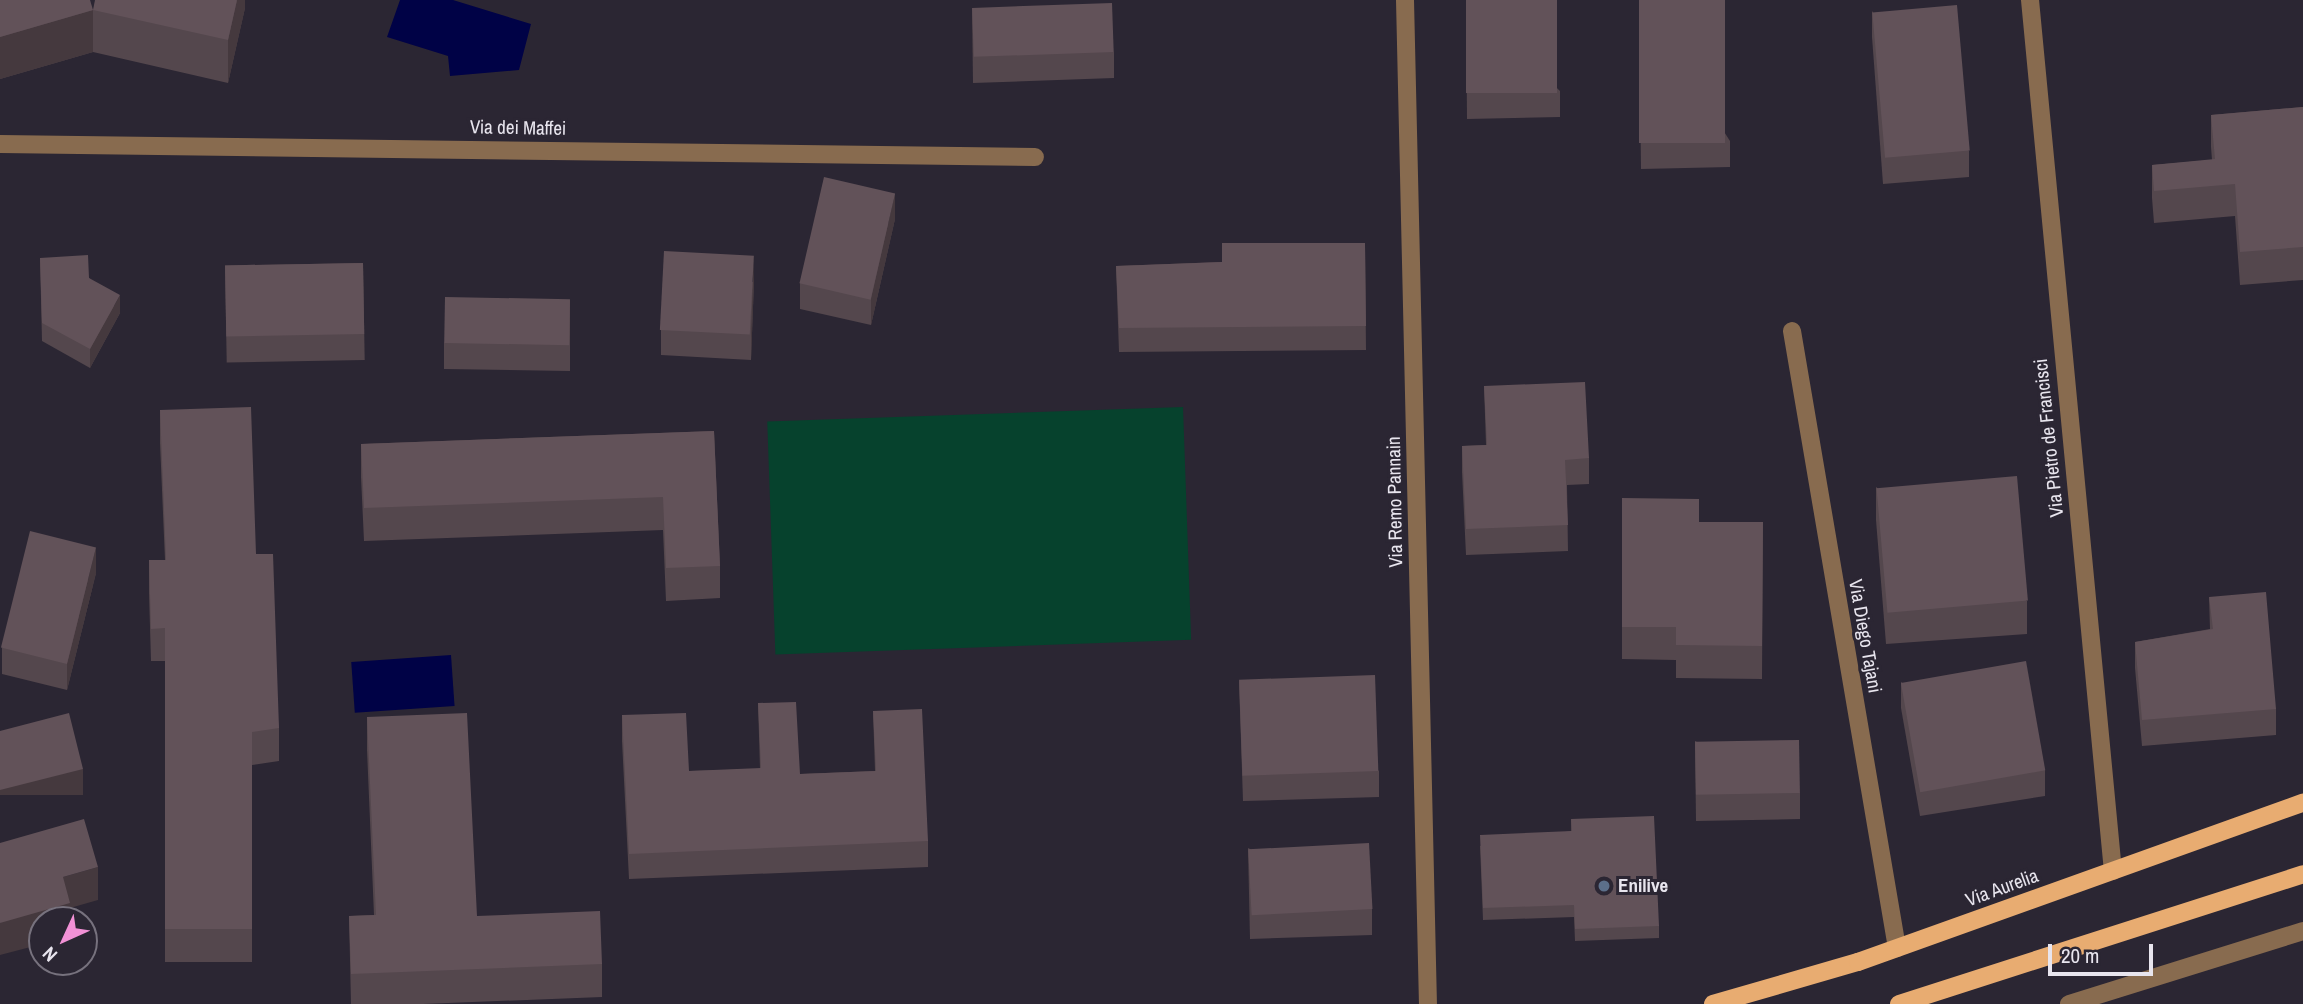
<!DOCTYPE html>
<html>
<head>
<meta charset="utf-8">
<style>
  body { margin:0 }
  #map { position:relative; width:2303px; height:1004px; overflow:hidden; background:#2b2633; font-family:"Archivo Narrow",sans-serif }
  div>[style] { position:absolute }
  .green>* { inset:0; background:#06422d; transform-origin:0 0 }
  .water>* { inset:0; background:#000246; transform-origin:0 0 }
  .minor>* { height:18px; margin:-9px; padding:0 9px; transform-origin:9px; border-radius:9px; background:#886b4f }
  .major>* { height:18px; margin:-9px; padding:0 9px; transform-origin:9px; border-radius:9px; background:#e8ac71 }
  .wall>* { inset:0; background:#54474d; transform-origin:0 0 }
  .shaded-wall>* { inset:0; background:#45393e; transform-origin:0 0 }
  .building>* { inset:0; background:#625259; transform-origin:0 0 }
  .dots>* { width:19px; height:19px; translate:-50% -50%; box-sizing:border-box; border:4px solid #2b2633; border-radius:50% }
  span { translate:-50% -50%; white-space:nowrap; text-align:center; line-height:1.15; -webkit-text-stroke:6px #2b2633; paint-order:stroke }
  .street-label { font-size:19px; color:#e8e5ee }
  .poi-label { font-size:19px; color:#e8e5ee; font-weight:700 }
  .left { translate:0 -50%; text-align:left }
  .north { position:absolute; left:28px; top:906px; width:70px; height:70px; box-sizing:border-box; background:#2b2633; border:2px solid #77727e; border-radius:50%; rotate:225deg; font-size:19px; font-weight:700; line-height:28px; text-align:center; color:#e8e5ee }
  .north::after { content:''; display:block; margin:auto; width:24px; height:32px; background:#f291d6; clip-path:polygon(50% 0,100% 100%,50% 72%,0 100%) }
  .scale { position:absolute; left:2048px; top:944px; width:105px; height:32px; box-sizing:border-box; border:4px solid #e8e5ee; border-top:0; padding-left:9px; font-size:21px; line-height:24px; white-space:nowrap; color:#e8e5ee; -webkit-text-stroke:5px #2b2633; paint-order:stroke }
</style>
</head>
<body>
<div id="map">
  <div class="green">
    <i style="left:1183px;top:407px;width:233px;height:416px;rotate:88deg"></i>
  </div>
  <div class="water">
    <i style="clip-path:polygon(400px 0,453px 0,531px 24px,519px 70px,450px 76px,448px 56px,387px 37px)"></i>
    <i style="left:451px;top:655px;width:51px;height:100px;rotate:86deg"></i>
  </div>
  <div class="minor">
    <i style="left:1405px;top:0;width:1004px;rotate:88.69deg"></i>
    <i style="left:2030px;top:0;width:875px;rotate:84.56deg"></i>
    <i style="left:0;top:144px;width:1035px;rotate:0.72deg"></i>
    <i style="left:1792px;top:331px;width:626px;rotate:80.34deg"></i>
    <i style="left:2069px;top:1004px;width:245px;rotate:-17.3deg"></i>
  </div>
  <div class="major">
    <i style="left:1713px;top:1004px;width:151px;rotate:-16.2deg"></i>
    <i style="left:1858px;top:962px;width:473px;rotate:-19.7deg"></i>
    <i style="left:1899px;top:1004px;width:424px;rotate:-17.8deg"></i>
  </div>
  <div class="wall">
    <i style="clip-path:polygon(0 0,93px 10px,245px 0,245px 8px,228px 83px,93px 52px,0 79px)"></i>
    <i style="clip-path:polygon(1466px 0,1560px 91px,1560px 117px,1467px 119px)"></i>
    <i style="clip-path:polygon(1639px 0,1730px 141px,1730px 167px,1641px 169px)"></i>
    <i style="clip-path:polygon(972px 8px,1114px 52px,1114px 78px,973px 83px)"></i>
    <i style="clip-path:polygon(1872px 11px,1969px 151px,1969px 177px,1883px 184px,1872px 37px)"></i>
    <i style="clip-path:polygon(2303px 107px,2303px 280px,2240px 285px,2235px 216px,2154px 223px,2152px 198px,2152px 165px,2212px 160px,2211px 147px,2211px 115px)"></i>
    <i style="clip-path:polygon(895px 219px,871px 325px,800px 309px,800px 283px)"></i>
    <i style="clip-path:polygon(1365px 243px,1366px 350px,1119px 352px,1116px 266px,1222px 262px)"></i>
    <i style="clip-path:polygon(40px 258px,89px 278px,120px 313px,90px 368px,42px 341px)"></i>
    <i style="left:363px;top:263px;width:97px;height:138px;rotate:89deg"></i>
    <i style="clip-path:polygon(754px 281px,751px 360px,661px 355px,661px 330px)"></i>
    <i style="clip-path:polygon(570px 300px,570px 371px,444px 369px,444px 343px)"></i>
    <i style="clip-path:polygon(1484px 386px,1589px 458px,1589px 484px,1567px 485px,1568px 551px,1466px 555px,1462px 472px,1462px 446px,1486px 445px)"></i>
    <i style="clip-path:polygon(160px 410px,256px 554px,279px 728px,279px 761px,252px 765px,252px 962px,165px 962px,165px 661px,151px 661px,149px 593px,149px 560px,165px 560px,160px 443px)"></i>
    <i style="clip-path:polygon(714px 431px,720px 566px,720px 598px,666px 601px,663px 530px,364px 541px,361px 477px,361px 444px)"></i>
    <i style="clip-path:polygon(1876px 487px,2027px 601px,2027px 634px,1886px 644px,1876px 520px)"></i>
    <i style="clip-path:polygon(1622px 498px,1699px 522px,1763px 522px,1762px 679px,1676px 678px,1676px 660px,1622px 659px)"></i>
    <i style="clip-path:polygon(96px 573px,67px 690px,2px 674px,2px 648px)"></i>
    <i style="clip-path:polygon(2209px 597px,2276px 709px,2276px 735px,2142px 746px,2135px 668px,2135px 642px,2210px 629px)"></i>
    <i style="clip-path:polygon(1239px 681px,1379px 771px,1379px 797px,1243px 801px)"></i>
    <i style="clip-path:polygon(1901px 682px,2045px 770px,2045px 796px,1920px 816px,1901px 708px)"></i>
    <i style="clip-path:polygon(758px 703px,800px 774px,875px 771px,873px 711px,928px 841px,928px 867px,629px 879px,622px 741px,622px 715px,689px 771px,760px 769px)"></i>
    <i style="clip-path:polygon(367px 717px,477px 916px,602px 964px,602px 997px,423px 1004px,351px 1004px,349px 916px,374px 915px,367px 750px)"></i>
    <i style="clip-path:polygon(1695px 741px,1800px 793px,1800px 819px,1696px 821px)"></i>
    <i style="clip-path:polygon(1571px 819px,1659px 926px,1659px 938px,1575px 941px,1574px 917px,1483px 920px,1480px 846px,1571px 831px)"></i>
    <i style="clip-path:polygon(1248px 848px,1372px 909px,1372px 935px,1250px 939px)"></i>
  </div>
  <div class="shaded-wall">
    <i style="clip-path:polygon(237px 0,245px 0,245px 8px,228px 83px,228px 40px)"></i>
    <i style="clip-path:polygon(93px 10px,93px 52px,0 79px,0 37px)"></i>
    <i style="clip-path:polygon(895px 193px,895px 219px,871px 325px,871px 299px)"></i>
    <i style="clip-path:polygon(754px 255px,754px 281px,751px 360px,751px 334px)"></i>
    <i style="clip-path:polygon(120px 295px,120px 313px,90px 368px,90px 349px)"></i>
    <i style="clip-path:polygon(96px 547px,96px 573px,67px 690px,67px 664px)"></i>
    <i style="left:83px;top:769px;width:26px;height:86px;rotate:90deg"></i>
    <i style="clip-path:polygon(98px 867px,98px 900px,70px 908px,70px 920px,42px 920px,42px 944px,0 955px,0 923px,63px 877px)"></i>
  </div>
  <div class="building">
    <i style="clip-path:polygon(0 0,90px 0,93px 10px,0 37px)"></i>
    <i style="clip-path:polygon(95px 0,237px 0,228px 40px,93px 10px)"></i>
    <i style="left:1466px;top:0;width:91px;height:93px"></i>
    <i style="left:1639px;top:0;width:86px;height:143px"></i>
    <i style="left:1112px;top:3px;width:49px;height:140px;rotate:88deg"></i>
    <i style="left:1957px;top:5px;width:146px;height:85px;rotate:85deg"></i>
    <i style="clip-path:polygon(2303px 107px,2303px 247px,2240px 252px,2235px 184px,2154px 191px,2152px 165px,2215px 159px,2211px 115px)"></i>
    <i style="left:824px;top:177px;width:73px;height:109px;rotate:13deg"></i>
    <i style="clip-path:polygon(1222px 243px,1365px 243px,1366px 326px,1119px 328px,1116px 266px,1222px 262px)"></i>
    <i style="left:664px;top:251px;width:90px;height:79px;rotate:3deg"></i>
    <i style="clip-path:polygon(88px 255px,89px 278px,120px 295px,90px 349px,42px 323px,40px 258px)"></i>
    <i style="left:363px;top:263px;width:71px;height:138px;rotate:89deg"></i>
    <i style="left:445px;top:297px;width:125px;height:46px;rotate:1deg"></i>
    <i style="clip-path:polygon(1585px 382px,1589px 458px,1565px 460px,1568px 525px,1466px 529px,1462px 446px,1487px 445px,1484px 386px)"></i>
    <i style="clip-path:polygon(251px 407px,256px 554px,273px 554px,279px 728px,252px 732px,252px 929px,165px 929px,165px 628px,151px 629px,149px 560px,166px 560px,160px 410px)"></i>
    <i style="clip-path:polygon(714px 431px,720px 566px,666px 568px,663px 497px,364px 508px,361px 444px)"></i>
    <i style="left:2017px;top:476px;width:125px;height:141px;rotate:85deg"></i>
    <i style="clip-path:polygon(1622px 498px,1699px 499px,1699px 522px,1763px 522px,1762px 646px,1676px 645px,1676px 627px,1622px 627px)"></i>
    <i style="left:30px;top:531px;width:68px;height:120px;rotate:14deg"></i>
    <i style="clip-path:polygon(2266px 592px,2276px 709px,2142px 720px,2135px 642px,2213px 629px,2209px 597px)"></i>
    <i style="left:2026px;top:661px;width:111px;height:127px;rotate:80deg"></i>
    <i style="left:1375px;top:675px;width:96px;height:136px;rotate:88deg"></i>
    <i style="clip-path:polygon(796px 702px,800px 774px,876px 771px,873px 711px,922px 709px,928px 841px,629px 854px,622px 715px,686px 713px,689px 771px,761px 768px,758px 703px)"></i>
    <i style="clip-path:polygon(69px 713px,83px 769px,0 790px,0 731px)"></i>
    <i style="clip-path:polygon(467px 713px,477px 916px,600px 911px,602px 964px,351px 974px,349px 916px,376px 915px,367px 717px)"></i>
    <i style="left:1799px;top:740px;width:53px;height:104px;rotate:89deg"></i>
    <i style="clip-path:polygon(1654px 816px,1659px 926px,1575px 929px,1574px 905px,1483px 908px,1480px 835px,1572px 831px,1571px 819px)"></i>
    <i style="clip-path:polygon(84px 819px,98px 867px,63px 877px,70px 903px,0 923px,0 843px)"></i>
    <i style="left:1369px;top:843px;width:66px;height:121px;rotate:87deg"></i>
  </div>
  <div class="dots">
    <i style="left:1604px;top:886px;background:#5c6f8a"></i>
  </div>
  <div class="street-label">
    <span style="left:518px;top:128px;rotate:1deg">Via dei Maffei</span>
    <span style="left:2049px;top:438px;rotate:-96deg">Via Pietro de Francisci</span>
    <span style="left:1395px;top:502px;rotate:-91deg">Via Remo Pannain</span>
    <span style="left:1865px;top:636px;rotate:80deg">Via Diego Tajani</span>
    <span style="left:2002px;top:888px;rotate:-20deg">Via Aurelia</span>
  </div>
  <div class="poi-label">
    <span class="left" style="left:1618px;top:886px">Enilive</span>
  </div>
  <div class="north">N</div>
  <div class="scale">20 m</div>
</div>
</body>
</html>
